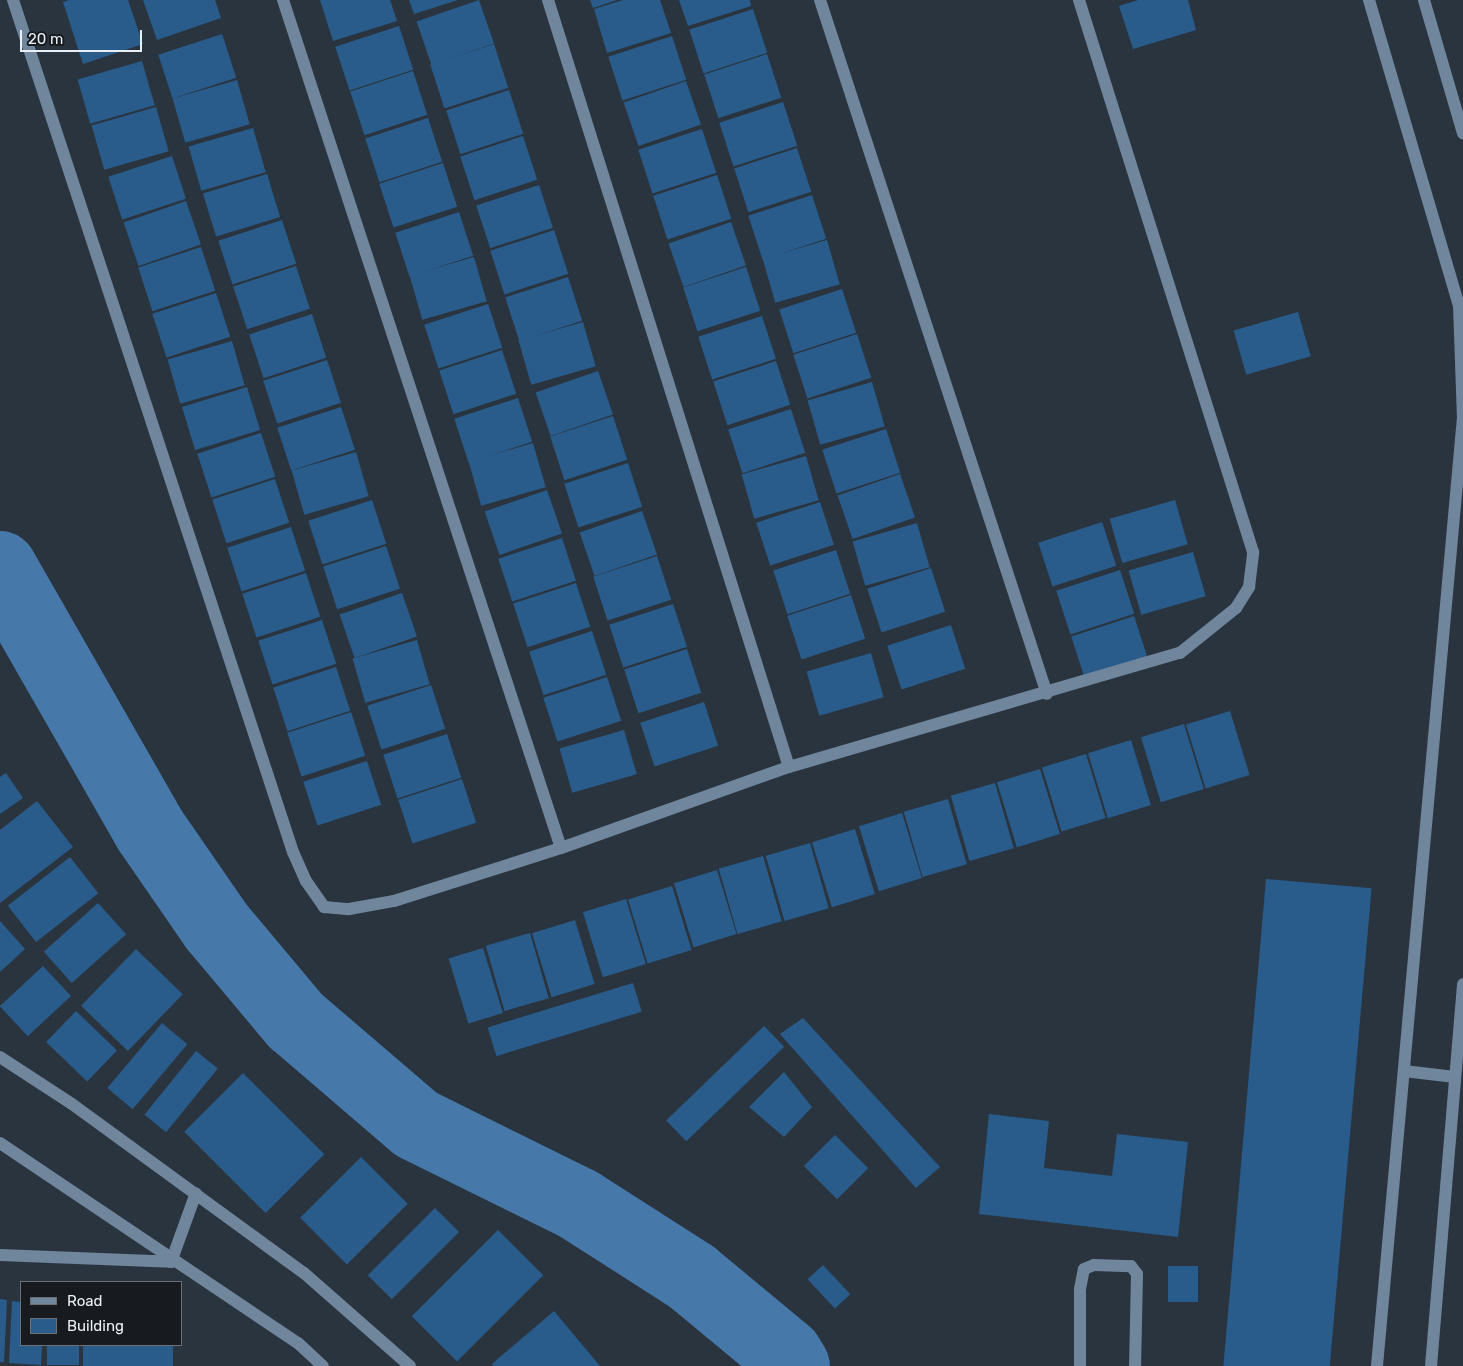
<!DOCTYPE html>
<html>
<head>
<meta charset="utf-8">
<style>
  body { margin:0 }
  #map { position:relative; width:1463px; height:1366px; overflow:hidden; background:#2a343f; font-family:Rubik,sans-serif }
  div>[style] { position:absolute }
  .river>* { height:74px; margin:-37px; padding:0 37px; transform-origin:37px; border-radius:37px; background:#4679aa }
  .building>* { inset:0; background:#295c8b; transform-origin:0 0 }
  .minor>* { height:12px; margin:-6px; padding:0 6px; transform-origin:6px; border-radius:6px; background:#70869d }
  span { translate:-50% -50%; white-space:nowrap; text-align:center; line-height:1.15; -webkit-text-stroke:4.5px #171b20; paint-order:stroke }
  .legend { position:absolute; left:20px; top:1281px; width:162px; height:65px; box-sizing:border-box; background:#171b20; border:1px solid #6b7076; margin:0; padding:6px 9px; list-style:none; font-size:15px; color:#e8eff6 }
  .legend li { display:flex; align-items:center; gap:10px; height:25px }
  .legend b { width:25px; border:1px solid #6b7076 }
  .scale { position:absolute; left:20px; top:30px; width:122px; height:22px; box-sizing:border-box; border:2px solid #e8eff6; border-top:0; padding-left:6px; font-size:15px; line-height:18px; white-space:nowrap; color:#e8eff6; -webkit-text-stroke:4px #171b20; paint-order:stroke }
</style>
</head>
<body>
<div id="map">
  <div class="river">
    <i style="left:0;top:568px;width:302px;rotate:60.2deg"></i>
    <i style="left:150px;top:830px;width:118px;rotate:55.4deg"></i>
    <i style="left:217px;top:927px;width:123px;rotate:50deg"></i>
    <i style="left:296px;top:1021px;width:158px;rotate:40.6deg"></i>
    <i style="left:416px;top:1124px;width:181px;rotate:26.3deg"></i>
    <i style="left:578px;top:1204px;width:135px;rotate:32.6deg"></i>
    <i style="left:692px;top:1277px;width:122px;rotate:39.7deg"></i>
    <i style="left:786px;top:1355px;width:13px;rotate:58deg"></i>
  </div>
  <div class="building">
    <i style="clip-path:polygon(69px 0,128px 0,143px 44px,83px 64px,63px 2px)"></i>
    <i style="clip-path:polygon(143px 0,215px 0,221px 18px,157px 40px)"></i>
    <i style="clip-path:polygon(320px 0,390px 0,397px 21px,333px 41px)"></i>
    <i style="clip-path:polygon(409px 0,458px 0,414px 14px)"></i>
    <i style="left:479px;top:0;width:46px;height:66px;rotate:71deg"></i>
    <i style="clip-path:polygon(590px 0,617px 0,593px 8px)"></i>
    <i style="clip-path:polygon(623px 0,660px 0,671px 33px,607px 53px,594px 9px)"></i>
    <i style="clip-path:polygon(679px 0,750px 0,751px 6px,688px 26px)"></i>
    <i style="clip-path:polygon(1138px 0,1188px 0,1196px 30px,1133px 49px,1119px 6px)"></i>
    <i style="left:753px;top:9px;width:46px;height:67px;rotate:72deg"></i>
    <i style="left:399px;top:26px;width:46px;height:67px;rotate:72deg"></i>
    <i style="left:222px;top:34px;width:46px;height:67px;rotate:72deg"></i>
    <i style="left:672px;top:36px;width:46px;height:67px;rotate:72deg"></i>
    <i style="left:494px;top:44px;width:46px;height:67px;rotate:72deg"></i>
    <i style="left:767px;top:54px;width:46px;height:66px;rotate:72deg"></i>
    <i style="left:142px;top:61px;width:46px;height:67px;rotate:74deg"></i>
    <i style="left:413px;top:71px;width:46px;height:66px;rotate:72deg"></i>
    <i style="left:237px;top:80px;width:46px;height:67px;rotate:74deg"></i>
    <i style="left:686px;top:81px;width:46px;height:66px;rotate:71deg"></i>
    <i style="left:509px;top:90px;width:46px;height:66px;rotate:72deg"></i>
    <i style="left:783px;top:102px;width:46px;height:67px;rotate:72deg"></i>
    <i style="left:156px;top:107px;width:46px;height:67px;rotate:74deg"></i>
    <i style="left:428px;top:118px;width:46px;height:66px;rotate:72deg"></i>
    <i style="left:253px;top:128px;width:46px;height:67px;rotate:74deg"></i>
    <i style="left:702px;top:129px;width:46px;height:67px;rotate:72deg"></i>
    <i style="left:523px;top:136px;width:46px;height:66px;rotate:72deg"></i>
    <i style="left:797px;top:148px;width:46px;height:66px;rotate:72deg"></i>
    <i style="left:172px;top:156px;width:45px;height:67px;rotate:72deg"></i>
    <i style="left:443px;top:163px;width:46px;height:67px;rotate:72deg"></i>
    <i style="left:267px;top:174px;width:45px;height:67px;rotate:73deg"></i>
    <i style="left:717px;top:175px;width:46px;height:67px;rotate:72deg"></i>
    <i style="left:539px;top:185px;width:45px;height:66px;rotate:72deg"></i>
    <i style="left:812px;top:195px;width:46px;height:67px;rotate:72deg"></i>
    <i style="left:186px;top:201px;width:46px;height:66px;rotate:71deg"></i>
    <i style="left:459px;top:212px;width:46px;height:67px;rotate:72deg"></i>
    <i style="left:282px;top:220px;width:46px;height:67px;rotate:72deg"></i>
    <i style="left:731px;top:222px;width:46px;height:66px;rotate:71deg"></i>
    <i style="left:554px;top:230px;width:46px;height:67px;rotate:72deg"></i>
    <i style="left:827px;top:240px;width:46px;height:67px;rotate:74deg"></i>
    <i style="left:201px;top:247px;width:46px;height:66px;rotate:72deg"></i>
    <i style="left:474px;top:257px;width:46px;height:67px;rotate:74deg"></i>
    <i style="left:296px;top:266px;width:45px;height:66px;rotate:72deg"></i>
    <i style="left:746px;top:267px;width:46px;height:66px;rotate:72deg"></i>
    <i style="left:568px;top:277px;width:46px;height:66px;rotate:72deg"></i>
    <i style="left:842px;top:289px;width:46px;height:66px;rotate:72deg"></i>
    <i style="left:216px;top:293px;width:46px;height:67px;rotate:72deg"></i>
    <i style="left:488px;top:304px;width:46px;height:67px;rotate:72deg"></i>
    <i style="left:1298px;top:312px;width:46px;height:67px;rotate:74deg"></i>
    <i style="left:312px;top:314px;width:46px;height:66px;rotate:72deg"></i>
    <i style="left:762px;top:316px;width:45px;height:67px;rotate:72deg"></i>
    <i style="left:583px;top:322px;width:46px;height:67px;rotate:74deg"></i>
    <i style="left:857px;top:334px;width:46px;height:67px;rotate:72deg"></i>
    <i style="left:232px;top:341px;width:46px;height:67px;rotate:74deg"></i>
    <i style="left:502px;top:350px;width:46px;height:66px;rotate:72deg"></i>
    <i style="left:327px;top:360px;width:45px;height:67px;rotate:72deg"></i>
    <i style="left:776px;top:361px;width:46px;height:66px;rotate:72deg"></i>
    <i style="left:598px;top:371px;width:46px;height:66px;rotate:71deg"></i>
    <i style="left:872px;top:382px;width:46px;height:67px;rotate:74deg"></i>
    <i style="left:247px;top:387px;width:45px;height:68px;rotate:73deg"></i>
    <i style="left:518px;top:398px;width:46px;height:67px;rotate:72deg"></i>
    <i style="left:341px;top:407px;width:45px;height:67px;rotate:72deg"></i>
    <i style="left:791px;top:409px;width:46px;height:66px;rotate:72deg"></i>
    <i style="left:613px;top:416px;width:46px;height:66px;rotate:72deg"></i>
    <i style="left:886px;top:429px;width:46px;height:67px;rotate:72deg"></i>
    <i style="left:261px;top:433px;width:46px;height:67px;rotate:72deg"></i>
    <i style="left:533px;top:443px;width:46px;height:67px;rotate:74deg"></i>
    <i style="left:356px;top:452px;width:46px;height:67px;rotate:74deg"></i>
    <i style="left:806px;top:456px;width:46px;height:67px;rotate:74deg"></i>
    <i style="left:628px;top:463px;width:46px;height:67px;rotate:72deg"></i>
    <i style="left:900px;top:474px;width:46px;height:66px;rotate:71deg"></i>
    <i style="left:275px;top:479px;width:46px;height:66px;rotate:72deg"></i>
    <i style="left:547px;top:490px;width:46px;height:66px;rotate:71deg"></i>
    <i style="left:372px;top:500px;width:46px;height:67px;rotate:72deg"></i>
    <i style="left:1175px;top:500px;width:46px;height:68px;rotate:74deg"></i>
    <i style="left:820px;top:502px;width:45px;height:67px;rotate:72deg"></i>
    <i style="left:642px;top:511px;width:46px;height:66px;rotate:71deg"></i>
    <i style="left:1102px;top:522px;width:46px;height:67px;rotate:72deg"></i>
    <i style="left:917px;top:523px;width:46px;height:67px;rotate:74deg"></i>
    <i style="left:291px;top:527px;width:46px;height:67px;rotate:72deg"></i>
    <i style="left:562px;top:538px;width:45px;height:67px;rotate:72deg"></i>
    <i style="left:386px;top:546px;width:45px;height:66px;rotate:72deg"></i>
    <i style="left:836px;top:550px;width:46px;height:66px;rotate:72deg"></i>
    <i style="left:1193px;top:552px;width:46px;height:67px;rotate:74deg"></i>
    <i style="left:657px;top:556px;width:46px;height:67px;rotate:72deg"></i>
    <i style="left:931px;top:568px;width:46px;height:67px;rotate:72deg"></i>
    <i style="left:1120px;top:570px;width:46px;height:67px;rotate:72deg"></i>
    <i style="left:306px;top:573px;width:46px;height:67px;rotate:72deg"></i>
    <i style="left:576px;top:583px;width:46px;height:66px;rotate:72deg"></i>
    <i style="left:402px;top:593px;width:46px;height:66px;rotate:71deg"></i>
    <i style="left:851px;top:595px;width:46px;height:67px;rotate:72deg"></i>
    <i style="left:673px;top:604px;width:45px;height:67px;rotate:72deg"></i>
    <i style="left:1134px;top:616px;width:46px;height:66px;rotate:72deg"></i>
    <i style="left:322px;top:620px;width:46px;height:67px;rotate:72deg"></i>
    <i style="left:951px;top:625px;width:46px;height:67px;rotate:72deg"></i>
    <i style="left:592px;top:631px;width:46px;height:66px;rotate:72deg"></i>
    <i style="left:417px;top:640px;width:46px;height:67px;rotate:74deg"></i>
    <i style="left:687px;top:649px;width:46px;height:66px;rotate:72deg"></i>
    <i style="left:871px;top:653px;width:46px;height:67px;rotate:74deg"></i>
    <i style="left:336px;top:667px;width:46px;height:66px;rotate:72deg"></i>
    <i style="left:607px;top:677px;width:46px;height:67px;rotate:72deg"></i>
    <i style="left:431px;top:685px;width:46px;height:67px;rotate:72deg"></i>
    <i style="left:704px;top:702px;width:46px;height:67px;rotate:72deg"></i>
    <i style="left:1230px;top:711px;width:67px;height:46px;rotate:73deg"></i>
    <i style="left:351px;top:712px;width:46px;height:67px;rotate:72deg"></i>
    <i style="left:1184px;top:724px;width:68px;height:45px;rotate:73deg"></i>
    <i style="left:624px;top:730px;width:46px;height:67px;rotate:74deg"></i>
    <i style="left:447px;top:734px;width:46px;height:67px;rotate:72deg"></i>
    <i style="left:1131px;top:740px;width:68px;height:45px;rotate:73deg"></i>
    <i style="left:1086px;top:754px;width:67px;height:46px;rotate:73deg"></i>
    <i style="left:367px;top:761px;width:46px;height:67px;rotate:72deg"></i>
    <i style="left:1040px;top:769px;width:68px;height:45px;rotate:73deg"></i>
    <i style="clip-path:polygon(6px 773px,23px 798px,0 814px,0 777px)"></i>
    <i style="left:462px;top:779px;width:46px;height:67px;rotate:72deg"></i>
    <i style="left:995px;top:783px;width:68px;height:46px;rotate:74deg"></i>
    <i style="left:948px;top:799px;width:68px;height:46px;rotate:74deg"></i>
    <i style="clip-path:polygon(37px 801px,73px 847px,0 903px,0 830px)"></i>
    <i style="left:902px;top:813px;width:68px;height:45px;rotate:73deg"></i>
    <i style="left:855px;top:829px;width:68px;height:45px;rotate:73deg"></i>
    <i style="left:810px;top:843px;width:68px;height:46px;rotate:74deg"></i>
    <i style="left:763px;top:856px;width:68px;height:46px;rotate:74deg"></i>
    <i style="left:70px;top:857px;width:46px;height:79px;rotate:52deg"></i>
    <i style="left:717px;top:870px;width:67px;height:45px;rotate:73deg"></i>
    <i style="left:1266px;top:879px;width:106px;height:489px;rotate:5deg"></i>
    <i style="left:672px;top:886px;width:67px;height:46px;rotate:73deg"></i>
    <i style="left:626px;top:899px;width:68px;height:45px;rotate:73deg"></i>
    <i style="left:98px;top:903px;width:42px;height:73px;rotate:48deg"></i>
    <i style="left:575px;top:920px;width:67px;height:45px;rotate:73deg"></i>
    <i style="clip-path:polygon(0 921px,25px 949px,0 972px)"></i>
    <i style="left:530px;top:933px;width:68px;height:46px;rotate:74deg"></i>
    <i style="left:483px;top:948px;width:68px;height:36px;rotate:73deg"></i>
    <i style="left:136px;top:949px;width:65px;height:79px;rotate:44deg"></i>
    <i style="left:43px;top:966px;width:41px;height:59px;rotate:47deg"></i>
    <i style="left:633px;top:983px;width:30px;height:152px;rotate:73deg"></i>
    <i style="left:76px;top:1011px;width:57px;height:43px;rotate:44deg"></i>
    <i style="clip-path:polygon(803px 1018px,940px 1167px,916px 1188px,780px 1034px)"></i>
    <i style="left:162px;top:1023px;width:33px;height:85px;rotate:40deg"></i>
    <i style="left:764px;top:1026px;width:29px;height:136px;rotate:46deg"></i>
    <i style="left:196px;top:1051px;width:28px;height:82px;rotate:39deg"></i>
    <i style="clip-path:polygon(784px 1072px,812px 1107px,784px 1137px,749px 1107px)"></i>
    <i style="left:243px;top:1073px;width:115px;height:83px;rotate:45deg"></i>
    <i style="clip-path:polygon(989px 1114px,1049px 1121px,1044px 1168px,1112px 1176px,1117px 1134px,1188px 1142px,1178px 1237px,979px 1214px)"></i>
    <i style="left:835px;top:1135px;width:47px;height:44px;rotate:45deg"></i>
    <i style="left:361px;top:1157px;width:66px;height:86px;rotate:45deg"></i>
    <i style="left:435px;top:1208px;width:34px;height:95px;rotate:45deg"></i>
    <i style="left:498px;top:1230px;width:64px;height:122px;rotate:45deg"></i>
    <i style="left:823px;top:1265px;width:40px;height:21px;rotate:47deg"></i>
    <i style="left:1168px;top:1266px;width:30px;height:36px"></i>
    <i style="clip-path:polygon(0 1299px,7px 1300px,4px 1362px,0 1362px)"></i>
    <i style="clip-path:polygon(12px 1301px,21px 1302px,21px 1345px,42px 1345px,41px 1365px,9px 1363px)"></i>
    <i style="clip-path:polygon(554px 1311px,600px 1366px,494px 1366px,492px 1364px)"></i>
    <i style="left:47px;top:1345px;width:32px;height:20px"></i>
    <i style="left:83px;top:1345px;width:90px;height:21px"></i>
  </div>
  <div class="minor">
    <i style="left:13px;top:0;width:897px;rotate:71.81deg"></i>
    <i style="left:293px;top:852px;width:32px;rotate:66deg"></i>
    <i style="left:306px;top:881px;width:32px;rotate:55deg"></i>
    <i style="left:324px;top:907px;width:25px;rotate:5deg"></i>
    <i style="left:349px;top:909px;width:46px;rotate:-10.1deg"></i>
    <i style="left:394px;top:901px;width:175px;rotate:-17.6deg"></i>
    <i style="left:561px;top:848px;width:242px;rotate:-19.6deg"></i>
    <i style="left:789px;top:767px;width:407px;rotate:-16.3deg"></i>
    <i style="left:1180px;top:653px;width:72px;rotate:-38.8deg"></i>
    <i style="left:1236px;top:608px;width:25px;rotate:-58deg"></i>
    <i style="left:1249px;top:587px;width:35px;rotate:-83deg"></i>
    <i style="left:1253px;top:552px;width:579px;rotate:-107.5deg"></i>
    <i style="left:283px;top:0;width:892px;rotate:71.85deg"></i>
    <i style="left:548px;top:0;width:804px;rotate:72.56deg"></i>
    <i style="left:820px;top:0;width:730px;rotate:71.89deg"></i>
    <i style="left:1369px;top:0;width:318px;rotate:73.6deg"></i>
    <i style="left:1459px;top:305px;width:112px;rotate:88deg"></i>
    <i style="left:1463px;top:417px;width:953px;rotate:95.18deg"></i>
    <i style="left:1424px;top:0;width:139px;rotate:73.7deg"></i>
    <i style="left:0;top:1057px;width:86px;rotate:33.1deg"></i>
    <i style="left:72px;top:1104px;width:287px;rotate:36.1deg"></i>
    <i style="left:304px;top:1273px;width:141px;rotate:41.3deg"></i>
    <i style="left:1404px;top:1071px;width:51px;rotate:6.7deg"></i>
    <i style="left:0;top:1143px;width:359px;rotate:33.9deg"></i>
    <i style="left:298px;top:1343px;width:34px;rotate:43deg"></i>
    <i style="left:0;top:1255px;width:171px;rotate:2.3deg"></i>
    <i style="left:171px;top:1262px;width:73px;rotate:-70.1deg"></i>
    <i style="left:1080px;top:1366px;width:77px;rotate:-90deg"></i>
    <i style="left:1080px;top:1289px;width:20px;rotate:-79deg"></i>
    <i style="left:1084px;top:1269px;width:11px;rotate:-22deg"></i>
    <i style="left:1094px;top:1265px;width:37px;rotate:2deg"></i>
    <i style="left:1131px;top:1266px;width:10px;rotate:53deg"></i>
    <i style="left:1137px;top:1274px;width:92px;rotate:91.2deg"></i>
    <i style="left:1431px;top:1366px;width:383px;rotate:-85.2deg"></i>
  </div>
  <ul class="legend">
  <li><b style="height:6px;background:#70869d"></b>Road</li>
  <li><b style="height:14px;background:#295c8b"></b>Building</li>
  </ul>
  <div class="scale">20 m</div>
</div>
</body>
</html>
